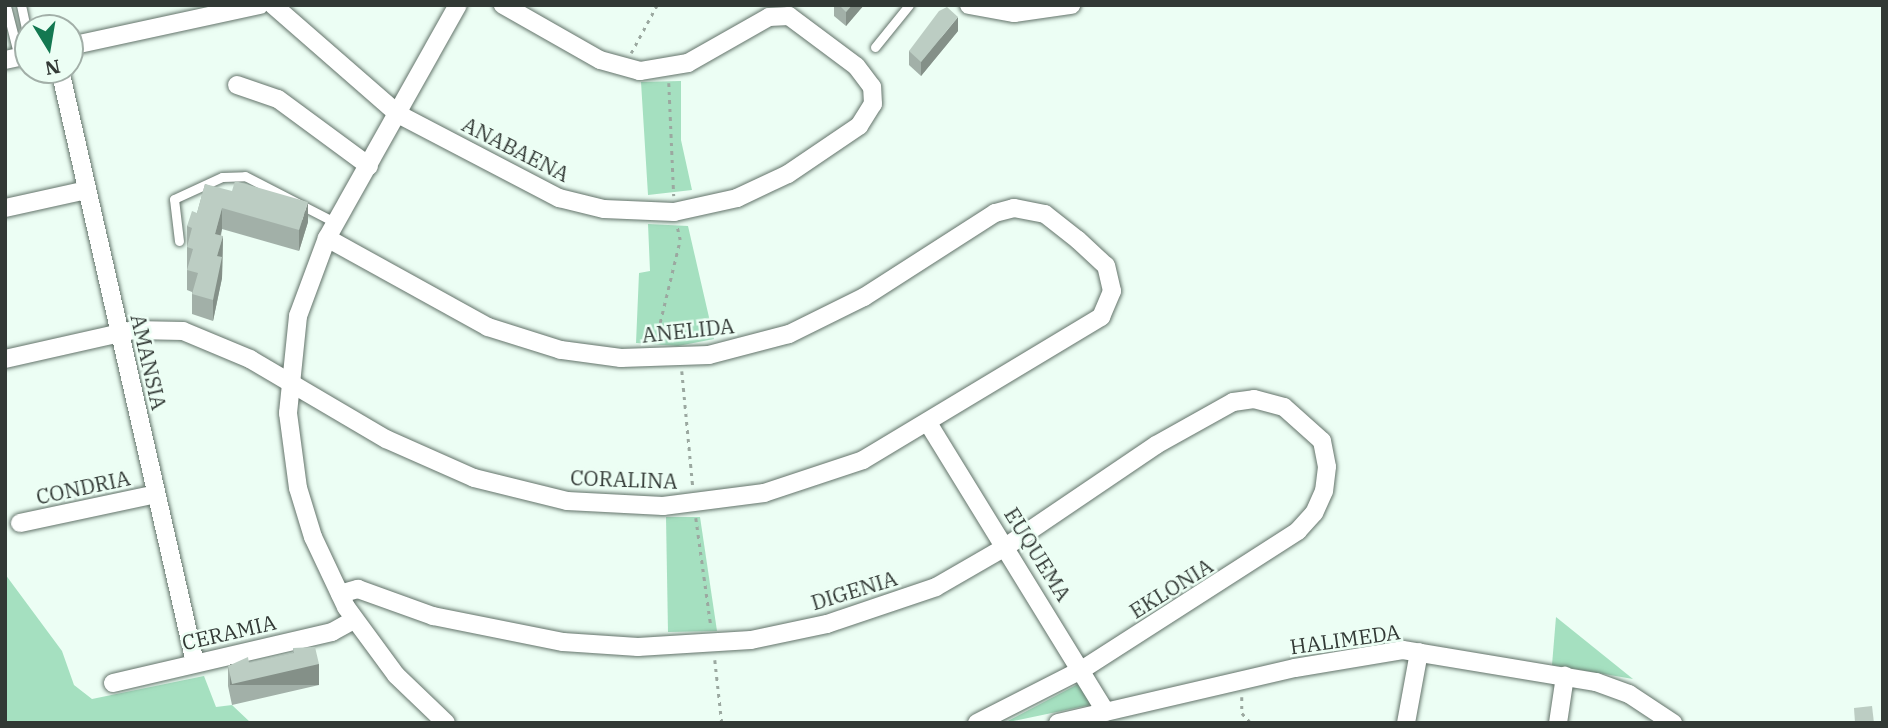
<!DOCTYPE html>
<html>
<head>
<meta charset="utf-8">
<style>
  body { margin:0 }
  #map { position:relative; width:1888px; height:728px; overflow:hidden; background:#ecfef4; font-family:"IBM Plex Serif",serif }
  div>[style] { position:absolute }
  .green>* { inset:0; background:#a5e0c0 }
  .path>* { height:2.5px; margin-top:-1.25px; transform-origin:0; background:repeating-linear-gradient(90deg,#9ba8a0 0 3.5px,transparent 0 8.5px) }
  .roads { filter:drop-shadow(0 0 2px #63736a) drop-shadow(0 0 2px #63736a) }
  .lane>* { height:9px; margin:-4.5px; padding:0 4.5px; transform-origin:4.5px; border-radius:4.5px; background:#fff }
  .street>* { height:18px; margin:-9px; padding:0 9px; transform-origin:9px; border-radius:9px; background:#fff }
  .wall>* { inset:0; background:#a2b0a8 }
  .shaded-wall>* { inset:0; background:#849088; transform-origin:0 0 }
  .building>* { inset:0; background:#bccdc3 }
  span { translate:-50% -50%; white-space:nowrap; text-align:center; line-height:1.15; -webkit-text-stroke:5px #ecfef4; paint-order:stroke }
  .street-label { font-size:21px; color:#323935 }
  .frame { position:absolute; inset:0; border:7px solid #323935; pointer-events:none }
  .north { position:absolute; left:14px; top:14px; width:70px; height:70px; box-sizing:border-box; background:#ecfef4; border:2px solid #a2afa8; border-radius:50%; rotate:169deg; font-size:19px; font-weight:700; line-height:28px; text-align:center; color:#323935 }
  .north::after { content:''; display:block; margin:auto; width:24px; height:32px; background:#137851; clip-path:polygon(50% 0,100% 100%,50% 72%,0 100%) }
</style>
</head>
<body>
<div id="map">
  <div class="green">
    <i style="clip-path:polygon(681px 81px,681px 140px,692px 190px,648px 195px,641px 82px)"></i>
    <i style="clip-path:polygon(648px 224px,688px 226px,714px 339px,678px 346px,636px 343px,639px 273px,650px 271px)"></i>
    <i style="clip-path:polygon(666px 517px,700px 517px,717px 631px,668px 632px)"></i>
    <i style="clip-path:polygon(5px 574px,62px 651px,74px 685px,92px 699px,204px 676px,216px 707px,232px 705px,251px 723px,5px 723px)"></i>
    <i style="clip-path:polygon(1556px 617px,1633px 679px,1552px 665px)"></i>
    <i style="clip-path:polygon(1082px 682px,1090px 705px,1004px 723px)"></i>
  </div>
  <div class="path">
    <i style="left:631px;top:53px;width:55px;rotate:-61.6deg"></i>
    <i style="left:669px;top:83px;width:113px;rotate:87.5deg"></i>
    <i style="left:656px;top:339px;width:102px;rotate:-76.4deg"></i>
    <i style="left:680px;top:240px;width:13px;rotate:-103deg"></i>
    <i style="left:682px;top:371px;width:117px;rotate:84.6deg"></i>
    <i style="left:696px;top:518px;width:109px;rotate:82.1deg"></i>
    <i style="left:715px;top:660px;width:63px;rotate:83.7deg"></i>
    <i style="left:1242px;top:697px;width:16px;rotate:90deg"></i>
    <i style="left:1242px;top:713px;width:13px;rotate:48deg"></i>
  </div>
  <div class="roads">
    <div class="lane">
      <i style="left:21px;top:5px;width:33px;rotate:78deg"></i>
      <i style="left:6px;top:6px;width:53px;rotate:75.7deg"></i>
      <i style="left:875px;top:47px;width:54px;rotate:-51deg"></i>
      <i style="left:179px;top:241px;width:42px;rotate:-96.8deg"></i>
      <i style="left:174px;top:199px;width:53px;rotate:-24.6deg"></i>
      <i style="left:222px;top:177px;width:23px;rotate:-2deg"></i>
      <i style="left:245px;top:176px;width:100px;rotate:27.3deg"></i>
    </div>
    <div class="street">
      <i style="left:273px;top:5px;width:166px;rotate:41.1deg"></i>
      <i style="left:398px;top:114px;width:182px;rotate:27.6deg"></i>
      <i style="left:559px;top:198px;width:46px;rotate:13.7deg"></i>
      <i style="left:604px;top:209px;width:70px;rotate:2.5deg"></i>
      <i style="left:674px;top:212px;width:65px;rotate:-12.5deg"></i>
      <i style="left:737px;top:198px;width:56px;rotate:-25.2deg"></i>
      <i style="left:788px;top:174px;width:86px;rotate:-34.1deg"></i>
      <i style="left:859px;top:126px;width:26px;rotate:-58deg"></i>
      <i style="left:873px;top:104px;width:17px;rotate:-93deg"></i>
      <i style="left:872px;top:87px;width:26px;rotate:-127deg"></i>
      <i style="left:856px;top:66px;width:84px;rotate:-143.3deg"></i>
      <i style="left:789px;top:16px;width:20px;rotate:177deg"></i>
      <i style="left:769px;top:17px;width:93px;rotate:150.4deg"></i>
      <i style="left:688px;top:63px;width:49px;rotate:170.5deg"></i>
      <i style="left:640px;top:71px;width:41px;rotate:-164.6deg"></i>
      <i style="left:600px;top:60px;width:112px;rotate:-150.4deg"></i>
      <i style="left:969px;top:5px;width:46px;rotate:10.1deg"></i>
      <i style="left:1014px;top:13px;width:58px;rotate:-8deg"></i>
      <i style="left:70px;top:46px;width:194px;rotate:-12.2deg"></i>
      <i style="left:5px;top:60px;width:24px;rotate:-12deg"></i>
      <i style="left:60px;top:70px;width:608px;rotate:77.17deg"></i>
      <i style="left:237px;top:85px;width:43px;rotate:18.9deg"></i>
      <i style="left:278px;top:99px;width:113px;rotate:36.4deg"></i>
      <i style="left:5px;top:208px;width:84px;rotate:-12.4deg"></i>
      <i style="left:5px;top:359px;width:132px;rotate:-12.7deg"></i>
      <i style="left:134px;top:330px;width:49px;rotate:1.2deg"></i>
      <i style="left:183px;top:331px;width:73px;rotate:22.7deg"></i>
      <i style="left:250px;top:359px;width:158px;rotate:30.5deg"></i>
      <i style="left:386px;top:439px;width:96px;rotate:23.9deg"></i>
      <i style="left:474px;top:478px;width:96px;rotate:13.9deg"></i>
      <i style="left:567px;top:501px;width:96px;rotate:3deg"></i>
      <i style="left:663px;top:506px;width:102px;rotate:-7.3deg"></i>
      <i style="left:764px;top:493px;width:104px;rotate:-18.4deg"></i>
      <i style="left:863px;top:460px;width:278px;rotate:-31deg"></i>
      <i style="left:1101px;top:317px;width:28px;rotate:-67deg"></i>
      <i style="left:1112px;top:291px;width:26px;rotate:-103deg"></i>
      <i style="left:1106px;top:266px;width:38px;rotate:-137deg"></i>
      <i style="left:1078px;top:240px;width:42px;rotate:-141.8deg"></i>
      <i style="left:1045px;top:214px;width:32px;rotate:-169deg"></i>
      <i style="left:1014px;top:208px;width:20px;rotate:165deg"></i>
      <i style="left:995px;top:213px;width:156px;rotate:147.3deg"></i>
      <i style="left:864px;top:297px;width:84px;rotate:153.7deg"></i>
      <i style="left:789px;top:334px;width:83px;rotate:165.3deg"></i>
      <i style="left:709px;top:355px;width:88px;rotate:178deg"></i>
      <i style="left:621px;top:358px;width:61px;rotate:-172.4deg"></i>
      <i style="left:561px;top:350px;width:77px;rotate:-162.5deg"></i>
      <i style="left:488px;top:327px;width:184px;rotate:-151.1deg"></i>
      <i style="left:928px;top:423px;width:339px;rotate:58.4deg"></i>
      <i style="left:20px;top:523px;width:139px;rotate:-12deg"></i>
      <i style="left:340px;top:594px;width:19px;rotate:-16deg"></i>
      <i style="left:358px;top:589px;width:80px;rotate:19.8deg"></i>
      <i style="left:433px;top:616px;width:133px;rotate:11.3deg"></i>
      <i style="left:563px;top:642px;width:75px;rotate:3.8deg"></i>
      <i style="left:638px;top:647px;width:113px;rotate:-3.5deg"></i>
      <i style="left:751px;top:640px;width:78px;rotate:-11.9deg"></i>
      <i style="left:827px;top:624px;width:115px;rotate:-18.7deg"></i>
      <i style="left:936px;top:587px;width:82px;rotate:-30deg"></i>
      <i style="left:1007px;top:546px;width:180px;rotate:-34.1deg"></i>
      <i style="left:1156px;top:445px;width:88px;rotate:-29.2deg"></i>
      <i style="left:1233px;top:402px;width:21px;rotate:-8deg"></i>
      <i style="left:1254px;top:399px;width:31px;rotate:15deg"></i>
      <i style="left:1284px;top:407px;width:51px;rotate:41.8deg"></i>
      <i style="left:1322px;top:441px;width:26px;rotate:79deg"></i>
      <i style="left:1327px;top:467px;width:24px;rotate:97deg"></i>
      <i style="left:1324px;top:491px;width:24px;rotate:114deg"></i>
      <i style="left:1314px;top:513px;width:24px;rotate:132deg"></i>
      <i style="left:1298px;top:531px;width:255px;rotate:147.3deg"></i>
      <i style="left:1083px;top:669px;width:119px;rotate:153deg"></i>
      <i style="left:113px;top:683px;width:225px;rotate:-13.1deg"></i>
      <i style="left:332px;top:632px;width:25px;rotate:-29deg"></i>
      <i style="left:446px;top:723px;width:69px;rotate:-136.2deg"></i>
      <i style="left:396px;top:675px;width:84px;rotate:-126.3deg"></i>
      <i style="left:346px;top:607px;width:77px;rotate:-115.2deg"></i>
      <i style="left:313px;top:537px;width:51px;rotate:-107deg"></i>
      <i style="left:298px;top:488px;width:76px;rotate:-97.6deg"></i>
      <i style="left:288px;top:413px;width:98px;rotate:-84.1deg"></i>
      <i style="left:298px;top:316px;width:83px;rotate:-69.6deg"></i>
      <i style="left:327px;top:238px;width:267px;rotate:-60.7deg"></i>
      <i style="left:1058px;top:723px;width:243px;rotate:-13.1deg"></i>
      <i style="left:1295px;top:668px;width:109px;rotate:-9.5deg"></i>
      <i style="left:1403px;top:650px;width:196px;rotate:9.4deg"></i>
      <i style="left:1596px;top:682px;width:35px;rotate:20deg"></i>
      <i style="left:1629px;top:694px;width:53px;rotate:33.4deg"></i>
      <i style="left:1406px;top:723px;width:72px;rotate:-79.6deg"></i>
      <i style="left:1558px;top:723px;width:48px;rotate:-81.5deg"></i>
    </div>
  </div>
  <div class="wall">
    <i style="clip-path:polygon(834px 5px,864px 5px,846px 26px,834px 16px)"></i>
    <i style="clip-path:polygon(958px 31px,921px 76px,909px 65px,909px 51px)"></i>
    <i style="clip-path:polygon(205px 184px,308px 222px,299px 251px,222px 229px,221px 236px,223px 236px,222px 278px,213px 321px,192px 314px,192px 292px,187px 290px,187px 226px,197px 213px)"></i>
    <i style="clip-path:polygon(293px 648px,319px 685px,232px 705px,228px 686px,228px 666px,249px 663px,293px 653px)"></i>
  </div>
  <div class="shaded-wall">
    <i style="clip-path:polygon(852px 5px,864px 5px,846px 26px,846px 12px)"></i>
    <i style="clip-path:polygon(958px 17px,958px 31px,921px 76px,921px 62px)"></i>
    <i style="clip-path:polygon(308px 202px,308px 222px,299px 251px,299px 230px)"></i>
    <i style="clip-path:polygon(222px 208px,222px 229px,215px 255px,215px 234px)"></i>
    <i style="clip-path:polygon(223px 236px,222px 278px,213px 321px,213px 300px,217px 256px)"></i>
    <i style="left:319px;top:664px;width:21px;height:89px;rotate:90deg"></i>
  </div>
  <div class="building">
    <i style="clip-path:polygon(839px 5px,852px 5px,846px 12px)"></i>
    <i style="clip-path:polygon(947px 7px,958px 17px,921px 62px,909px 51px,939px 11px)"></i>
    <i style="clip-path:polygon(235px 181px,308px 202px,299px 230px,222px 208px,215px 234px,223px 236px,217px 256px,222px 257px,213px 300px,192px 294px,198px 273px,187px 270px,193px 249px,187px 247px,192px 228px,187px 226px,192px 211px,197px 213px,205px 184px,232px 191px)"></i>
    <i style="clip-path:polygon(315px 647px,319px 664px,232px 684px,228px 666px,248px 657px,249px 663px,294px 653px,293px 648px)"></i>
    <i style="clip-path:polygon(1872px 706px,1874px 723px,1855px 723px,1854px 708px)"></i>
  </div>
  <div class="street-label">
    <span style="left:516px;top:149px;rotate:27deg">ANABAENA</span>
    <span style="left:688px;top:330px;rotate:-6deg">ANELIDA</span>
    <span style="left:149px;top:362px;rotate:77deg">AMANSIA</span>
    <span style="left:624px;top:479px;rotate:2deg">CORALINA</span>
    <span style="left:83px;top:487px;rotate:-12deg">CONDRIA</span>
    <span style="left:1038px;top:554px;rotate:58deg">EUQUEMA</span>
    <span style="left:1171px;top:588px;rotate:-32deg">EKLONIA</span>
    <span style="left:854px;top:590px;rotate:-17deg">DIGENIA</span>
    <span style="left:229px;top:632px;rotate:-13deg">CERAMIA</span>
    <span style="left:1345px;top:639px;rotate:-8deg">HALIMEDA</span>
  </div>
  <div class="frame"></div>
  <div class="north">N</div>
</div>
</body>
</html>
